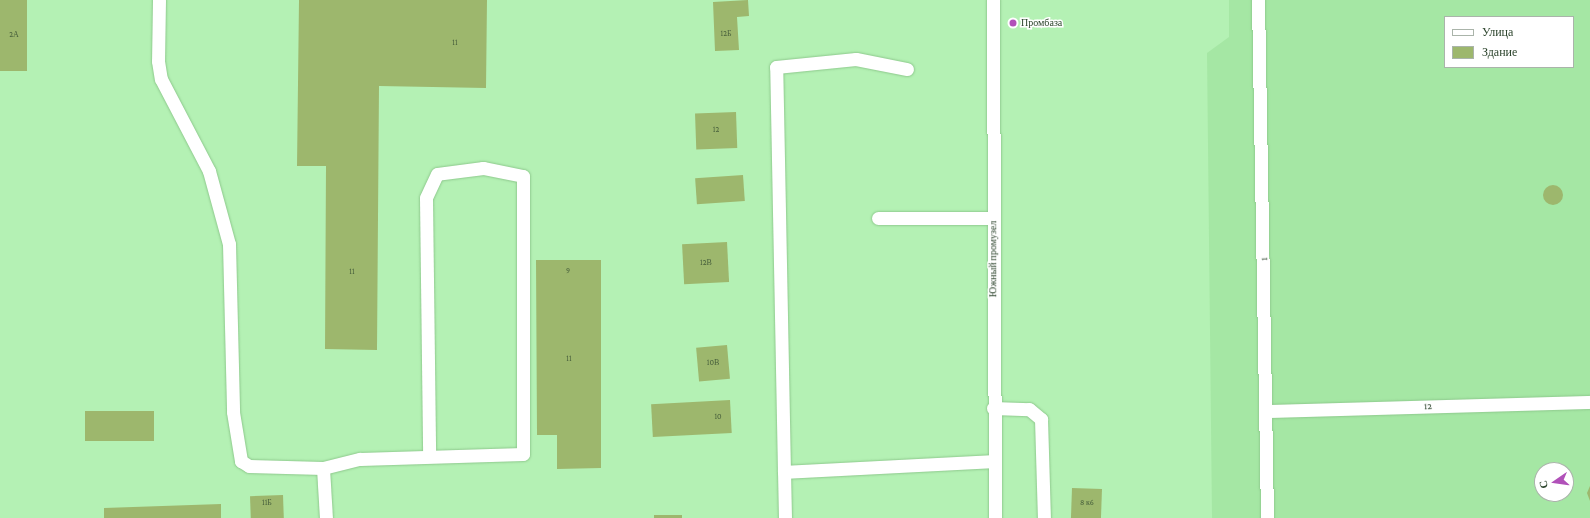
<!DOCTYPE html>
<html>
<head>
<meta charset="utf-8">
<style>
  body { margin:0 }
  #map { position:relative; width:1590px; height:518px; overflow:hidden; background:#b4f1b4; font-family:"Crimson Pro",serif }
  div>[style] { position:absolute }
  .built>* { inset:0; background:#a5e7a4 }
  .building>* { inset:0; background:#9db76d; transform-origin:0 0 }
  .round { border-radius:50% }
  .roads { filter:drop-shadow(0 0 1px #8ec98d) drop-shadow(0 0 1px #8ec98d) }
  .minor>* { height:13px; margin:-6.5px; padding:0 6.5px; transform-origin:6.5px; border-radius:6.5px; background:#fff }
  .dots>* { width:11px; height:11px; translate:-50% -50%; box-sizing:border-box; border:2px solid #fff; border-radius:50% }
  span { translate:-50% -50%; white-space:nowrap; text-align:center; line-height:1.15; -webkit-text-stroke:3px #fff; paint-order:stroke }
  .number-label { font-size:8px; color:#48603c }
  .number-label span { -webkit-text-stroke-width:0 }
  .poi-label { font-size:10px; color:#2b432b }
  .left { translate:0 -50%; text-align:left }
  .street-label { font-size:10px; color:#2b432b }
  .legend { position:absolute; left:1444px; top:16px; width:130px; height:52px; box-sizing:border-box; background:#fff; border:1px solid #aab4aa; margin:0; padding:5px 7px; list-style:none; font-size:12px; color:#2b432b }
  .legend li { display:flex; align-items:center; gap:8px; height:20px }
  .legend b { width:20px; border:1px solid #aab4aa }
  .north { position:absolute; left:1534px; top:462px; width:40px; height:40px; box-sizing:border-box; background:#fff; border:1px solid #aab4aa; border-radius:50%; rotate:257deg; font-size:11px; font-weight:700; line-height:16px; text-align:center; color:#2b432b }
  .north::after { content:''; display:block; margin:auto; width:14px; height:18px; background:#b151b9; clip-path:polygon(50% 0,100% 100%,50% 72%,0 100%) }
</style>
</head>
<body>
<div id="map">
  <div class="built">
    <i style="clip-path:polygon(evenodd,1229px 0,1590px 0,1590px 518px,1212px 518px,1207px 53px,1229px 37px,1229px 0,1445px 17px,1573px 17px,1573px 67px,1445px 67px,1445px 17px,1229px 0,1542px 470px,1566px 470px,1566px 494px,1542px 494px,1542px 470px)"></i>
  </div>
  <div class="building">
    <i style="left:0;top:0;width:27px;height:71px"></i>
    <i style="clip-path:polygon(299px 0,487px 0,486px 88px,379px 86px,377px 350px,325px 349px,326px 166px,297px 166px)"></i>
    <i style="clip-path:polygon(748px 0,749px 16px,737px 17px,739px 50px,715px 51px,713px 2px)"></i>
    <i style="left:736px;top:112px;width:36px;height:41px;rotate:88deg"></i>
    <i style="left:743px;top:175px;width:26px;height:48px;rotate:86deg"></i>
    <i class="round" style="left:1543px;top:185px;width:20px;height:20px"></i>
    <i style="left:727px;top:242px;width:40px;height:45px;rotate:87deg"></i>
    <i style="clip-path:polygon(536px 260px,601px 260px,601px 468px,557px 469px,557px 435px,537px 435px)"></i>
    <i style="left:727px;top:345px;width:34px;height:31px;rotate:85deg"></i>
    <i style="left:730px;top:400px;width:33px;height:79px;rotate:87deg"></i>
    <i style="left:85px;top:411px;width:69px;height:30px"></i>
    <i style="clip-path:polygon(1590px 486px,1590px 501px,1587px 493px)"></i>
    <i style="left:1072px;top:488px;width:30px;height:30px;rotate:2deg"></i>
    <i style="left:283px;top:495px;width:23px;height:33px;rotate:88deg"></i>
    <i style="clip-path:polygon(221px 504px,221px 518px,104px 518px,104px 508px)"></i>
    <i style="left:654px;top:515px;width:28px;height:3px"></i>
  </div>
  <div class="roads">
    <div class="minor">
      <i style="left:159px;top:0;width:61px;rotate:90.9deg"></i>
      <i style="left:158px;top:61px;width:18px;rotate:81deg"></i>
      <i style="left:161px;top:79px;width:104px;rotate:62.4deg"></i>
      <i style="left:209px;top:171px;width:76px;rotate:74.7deg"></i>
      <i style="left:229px;top:244px;width:168px;rotate:88.6deg"></i>
      <i style="left:233px;top:412px;width:50px;rotate:80.7deg"></i>
      <i style="left:241px;top:461px;width:9px;rotate:32deg"></i>
      <i style="left:249px;top:466px;width:74px;rotate:1.5deg"></i>
      <i style="left:323px;top:468px;width:38px;rotate:-14deg"></i>
      <i style="left:360px;top:459px;width:163px;rotate:-1.8deg"></i>
      <i style="left:523px;top:454px;width:278px;rotate:-90deg"></i>
      <i style="left:523px;top:176px;width:41px;rotate:-168.7deg"></i>
      <i style="left:483px;top:168px;width:46px;rotate:172.6deg"></i>
      <i style="left:437px;top:174px;width:26px;rotate:115deg"></i>
      <i style="left:426px;top:198px;width:258px;rotate:89.3deg"></i>
      <i style="left:993px;top:0;width:518px;rotate:89.78deg"></i>
      <i style="left:1258px;top:0;width:518px;rotate:89deg"></i>
      <i style="left:878px;top:218px;width:115px"></i>
      <i style="left:993px;top:408px;width:36px;rotate:2deg"></i>
      <i style="left:1029px;top:409px;width:16px;rotate:40deg"></i>
      <i style="left:1041px;top:419px;width:99px;rotate:88.3deg"></i>
      <i style="left:1267px;top:411px;width:323px;rotate:-1.6deg"></i>
      <i style="left:323px;top:468px;width:50px;rotate:86.6deg"></i>
      <i style="left:784px;top:472px;width:405px;rotate:-91.1deg"></i>
      <i style="left:776px;top:67px;width:80px;rotate:-5.7deg"></i>
      <i style="left:856px;top:59px;width:52px;rotate:11.1deg"></i>
      <i style="left:785px;top:518px;width:46px;rotate:-91.2deg"></i>
      <i style="left:784px;top:472px;width:210px;rotate:-3deg"></i>
    </div>
  </div>
  <div class="dots">
    <i style="left:1013px;top:23px;background:#b151b9"></i>
  </div>
  <div class="number-label">
    <span style="left:726px;top:34px">12Б</span>
    <span style="left:14px;top:35px">2А</span>
    <span style="left:455px;top:43px">11</span>
    <span style="left:716px;top:130px">12</span>
    <span style="left:706px;top:263px">12В</span>
    <span style="left:568px;top:271px">9</span>
    <span style="left:352px;top:272px">11</span>
    <span style="left:569px;top:359px">11</span>
    <span style="left:713px;top:363px">10В</span>
    <span style="left:718px;top:417px">10</span>
    <span style="left:267px;top:503px">11Б</span>
    <span style="left:1087px;top:503px">8 к6</span>
  </div>
  <div class="poi-label">
    <span class="left" style="left:1021px;top:23px">Промбаза</span>
  </div>
  <div class="street-label">
    <span style="left:993px;top:259px;rotate:-90deg">Южный промузел</span>
    <span style="left:1264px;top:259px;rotate:-91deg">1</span>
    <span style="left:1428px;top:406px;rotate:-2deg">12</span>
  </div>
  <ul class="legend">
  <li><b style="height:5px;background:#fff"></b>Улица</li>
  <li><b style="height:11px;background:#9db76d"></b>Здание</li>
  </ul>
  <div class="north">С</div>
</div>
</body>
</html>
